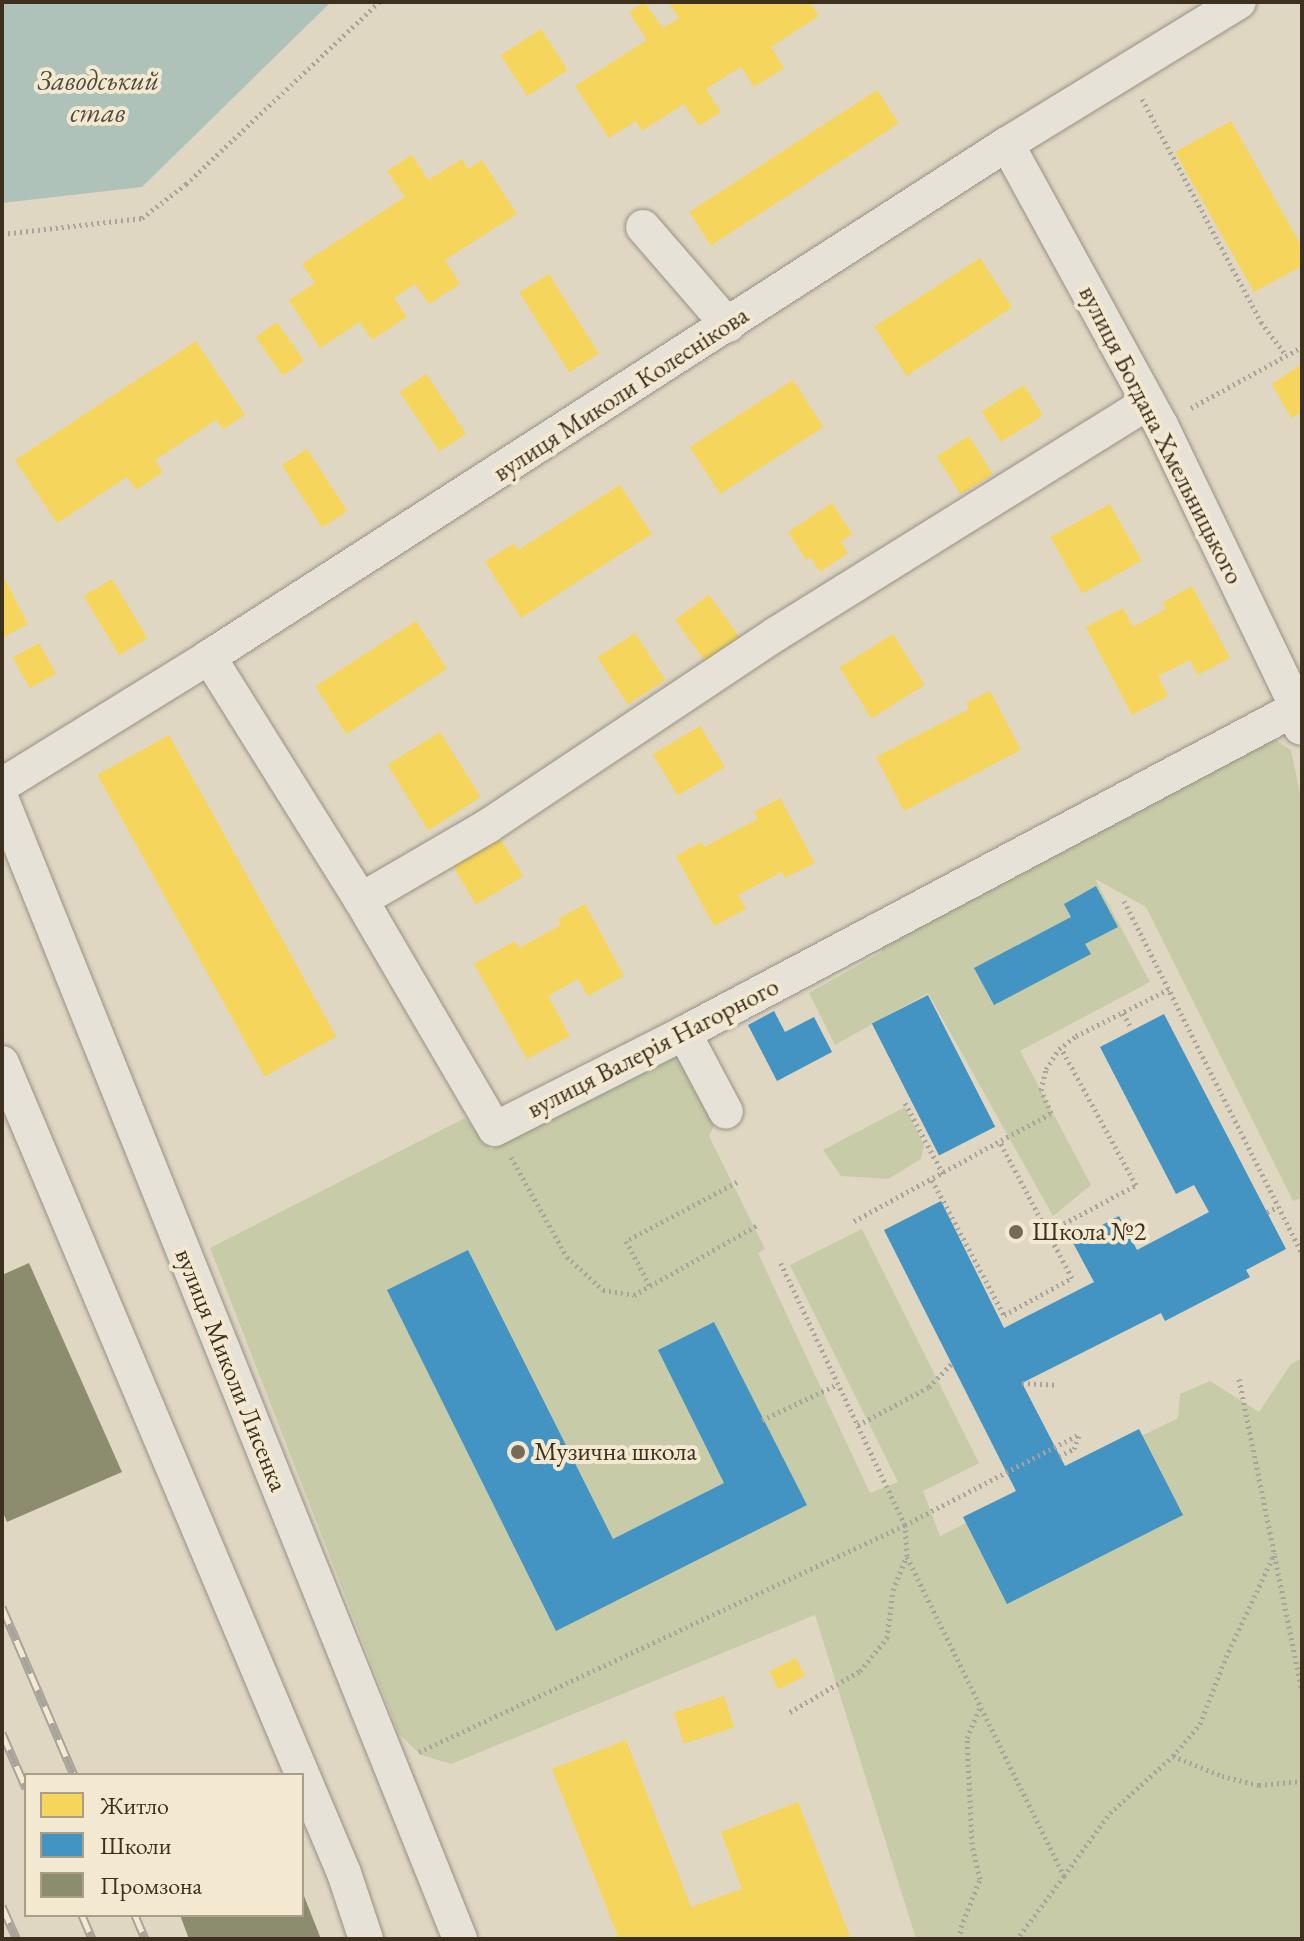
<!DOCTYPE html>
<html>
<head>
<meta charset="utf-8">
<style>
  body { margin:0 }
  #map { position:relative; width:1304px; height:1941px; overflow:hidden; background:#e0d7c3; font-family:"EB Garamond",serif }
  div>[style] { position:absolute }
  .green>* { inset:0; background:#c8cba8 }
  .water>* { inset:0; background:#afc2b9 }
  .homes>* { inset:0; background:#f6d55c; transform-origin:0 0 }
  .schools>* { inset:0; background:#4393c3; transform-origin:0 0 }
  .industry>* { inset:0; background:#8c8c6e }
  .path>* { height:5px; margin-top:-2.5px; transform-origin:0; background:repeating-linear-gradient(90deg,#a9a49b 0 2px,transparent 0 6px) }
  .roads { filter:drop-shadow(0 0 2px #989184) drop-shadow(0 0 2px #989184) }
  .minor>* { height:34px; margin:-17px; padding:0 17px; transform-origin:17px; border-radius:17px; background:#e7e2d7 }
  .rail>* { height:9px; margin-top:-4.5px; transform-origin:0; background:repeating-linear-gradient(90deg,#f3e8d0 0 18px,#a9a49b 0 36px); box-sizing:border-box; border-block:2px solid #a9a49b }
  .dots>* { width:22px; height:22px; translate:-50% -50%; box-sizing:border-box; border:4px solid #f3e8d0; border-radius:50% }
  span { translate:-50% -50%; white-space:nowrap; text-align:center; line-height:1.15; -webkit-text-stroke:8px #f3e8d0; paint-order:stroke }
  .street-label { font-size:26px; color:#3d301f }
  .poi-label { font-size:26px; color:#3d301f }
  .left { translate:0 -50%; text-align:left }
  .water-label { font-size:28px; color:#504b3d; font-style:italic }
  .frame { position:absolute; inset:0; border:4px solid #3d301f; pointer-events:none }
  .legend { position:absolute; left:24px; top:1773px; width:280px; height:144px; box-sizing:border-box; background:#f3e8d0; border:2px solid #aa9e89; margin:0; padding:10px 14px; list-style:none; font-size:24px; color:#3d301f }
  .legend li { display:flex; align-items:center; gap:16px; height:40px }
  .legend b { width:40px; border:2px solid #aa9e89 }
</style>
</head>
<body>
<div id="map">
  <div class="green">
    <i style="clip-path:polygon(1252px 725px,1291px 750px,1302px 803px,1302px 1198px,1293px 1201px,1146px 907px,1095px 879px,1150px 982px,1020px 1051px,1091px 1185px,1053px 1216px,928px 993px,835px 1045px,809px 993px,882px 952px,877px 920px)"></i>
    <i style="clip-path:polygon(681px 1054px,715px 1123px,709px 1136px,765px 1249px,758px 1253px,870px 1493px,898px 1482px,790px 1265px,862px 1229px,979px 1463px,923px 1491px,940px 1536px,1178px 1418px,1180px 1394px,1210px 1381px,1259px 1412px,1291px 1364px,1302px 1358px,1302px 1939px,916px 1939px,815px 1615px,451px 1764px,421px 1755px,399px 1734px,210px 1248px,465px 1118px,491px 1150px,525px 1127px)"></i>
    <i style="clip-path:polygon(905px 1107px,924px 1145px,921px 1159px,888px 1179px,841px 1176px,823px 1150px)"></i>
  </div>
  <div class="water">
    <i style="clip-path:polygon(2px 2px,331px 2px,142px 187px,2px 203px)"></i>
  </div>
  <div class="homes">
    <i style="clip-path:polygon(644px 2px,663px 28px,679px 18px,668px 2px,810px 2px,819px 16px,771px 47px,784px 68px,754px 87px,741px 67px,706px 89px,721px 112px,699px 126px,684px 104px,642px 131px,636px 121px,609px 138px,575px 86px,647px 40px,629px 12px)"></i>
    <i style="left:541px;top:29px;width:49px;height:48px;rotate:57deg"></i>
    <i style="left:877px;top:90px;width:40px;height:224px;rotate:57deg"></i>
    <i style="clip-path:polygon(1231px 121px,1302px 247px,1302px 266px,1254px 292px,1175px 152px)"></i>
    <i style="clip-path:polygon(412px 155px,428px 180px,462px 159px,468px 169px,482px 160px,517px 214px,445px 260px,460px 284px,429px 304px,415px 284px,394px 298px,407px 317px,372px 340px,360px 322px,320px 348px,289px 300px,315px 283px,302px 264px,405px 197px,387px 171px)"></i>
    <i style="left:980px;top:258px;width:59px;height:126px;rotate:57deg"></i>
    <i style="left:549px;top:274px;width:94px;height:35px;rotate:58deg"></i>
    <i style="left:277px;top:322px;width:47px;height:26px;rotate:55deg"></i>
    <i style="clip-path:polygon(196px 341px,245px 415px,223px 429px,216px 420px,155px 460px,163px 472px,136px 490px,127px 477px,57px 523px,15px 460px)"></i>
    <i style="clip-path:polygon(1302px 364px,1302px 412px,1291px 418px,1272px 384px)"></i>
    <i style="left:426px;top:374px;width:72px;height:32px;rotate:56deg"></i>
    <i style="left:793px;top:380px;width:56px;height:123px;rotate:57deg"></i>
    <i style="left:1024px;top:385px;width:36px;height:50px;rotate:58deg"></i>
    <i style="left:969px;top:436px;width:45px;height:38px;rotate:58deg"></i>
    <i style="left:307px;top:449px;width:74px;height:30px;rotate:57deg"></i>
    <i style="clip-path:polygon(620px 485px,652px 534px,521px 618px,485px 562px,514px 543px,518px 550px)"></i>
    <i style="clip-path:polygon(832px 503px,852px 534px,841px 542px,848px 553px,820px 572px,810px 557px,806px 560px,788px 532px)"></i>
    <i style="left:1110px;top:504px;width:65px;height:68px;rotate:61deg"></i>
    <i style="clip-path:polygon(2px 574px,28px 624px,2px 638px)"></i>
    <i style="left:112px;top:579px;width:69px;height:33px;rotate:59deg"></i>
    <i style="clip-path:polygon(1192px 586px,1230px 658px,1198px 675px,1190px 660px,1158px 676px,1168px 696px,1132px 715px,1086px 627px,1123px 608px,1133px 627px,1166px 609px,1163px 602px)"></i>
    <i style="left:709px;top:595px;width:52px;height:42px;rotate:54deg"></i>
    <i style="left:416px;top:621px;width:57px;height:120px;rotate:57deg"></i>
    <i style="left:635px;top:633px;width:56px;height:45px;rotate:57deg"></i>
    <i style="left:893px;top:634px;width:60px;height:63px;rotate:58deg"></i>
    <i style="left:39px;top:643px;width:35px;height:30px;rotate:61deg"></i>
    <i style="clip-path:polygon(990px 691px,1021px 750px,904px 811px,876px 757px,969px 709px,966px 703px)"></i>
    <i style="left:700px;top:726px;width:48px;height:55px;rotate:59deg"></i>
    <i style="left:440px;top:732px;width:77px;height:62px;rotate:58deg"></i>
    <i style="left:169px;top:735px;width:345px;height:82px;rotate:61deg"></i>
    <i style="clip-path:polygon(780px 798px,815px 863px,785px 878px,782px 872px,738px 895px,746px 909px,714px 926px,676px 856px,701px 842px,704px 847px,758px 819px,754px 812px)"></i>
    <i style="left:499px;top:836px;width:47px;height:55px;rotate:59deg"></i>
    <i style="clip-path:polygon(585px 904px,624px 976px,588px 996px,578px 979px,548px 996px,570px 1036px,527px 1059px,474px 964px,515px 941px,519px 948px,561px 925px,558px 919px)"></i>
    <i style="left:796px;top:1658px;width:20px;height:30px;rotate:63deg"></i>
    <i style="left:724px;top:1696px;width:33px;height:53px;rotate:72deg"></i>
    <i style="clip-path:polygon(626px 1740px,691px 1907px,742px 1889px,721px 1832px,798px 1802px,851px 1939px,619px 1939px,552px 1769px)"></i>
  </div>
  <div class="schools">
    <i style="clip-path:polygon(1096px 886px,1118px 927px,1085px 944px,1091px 954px,994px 1005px,974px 968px,1071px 917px,1064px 904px)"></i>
    <i style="left:928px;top:995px;width:148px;height:63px;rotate:63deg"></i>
    <i style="clip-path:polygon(774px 1011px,785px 1032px,814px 1017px,832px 1052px,777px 1081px,748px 1025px)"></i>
    <i style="clip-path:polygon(1164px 1014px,1286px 1249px,1246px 1270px,1250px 1277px,1165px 1321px,1161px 1313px,1022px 1383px,1065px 1466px,1139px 1429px,1183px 1515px,1007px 1604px,963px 1517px,1016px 1491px,884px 1230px,941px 1201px,1004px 1328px,1094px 1282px,1072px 1241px,1119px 1216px,1137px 1250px,1209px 1212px,1194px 1185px,1176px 1194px,1100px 1047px)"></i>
    <i style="clip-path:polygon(468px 1250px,613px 1539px,724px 1483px,658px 1350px,714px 1322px,807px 1505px,556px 1631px,387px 1290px)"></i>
  </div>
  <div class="industry">
    <i style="clip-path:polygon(29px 1263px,122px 1472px,7px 1522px,2px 1510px,2px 1275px)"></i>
    <i style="clip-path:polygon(302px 1891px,321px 1939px,189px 1939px,180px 1915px,302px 1915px)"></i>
  </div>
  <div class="path">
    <i style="left:1142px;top:99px;width:253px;rotate:61.9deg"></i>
    <i style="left:1261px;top:322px;width:40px;rotate:53deg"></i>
    <i style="left:2px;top:234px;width:141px;rotate:-6.5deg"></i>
    <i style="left:142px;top:218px;width:56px;rotate:-37.7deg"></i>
    <i style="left:186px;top:184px;width:265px;rotate:-43.3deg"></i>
    <i style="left:1191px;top:408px;width:127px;rotate:-28.8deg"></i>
    <i style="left:1124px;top:901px;width:395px;rotate:63.2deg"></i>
    <i style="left:1123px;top:1013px;width:18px;rotate:61deg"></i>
    <i style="left:905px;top:1103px;width:81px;rotate:61.8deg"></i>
    <i style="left:511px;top:1157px;width:115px;rotate:60.8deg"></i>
    <i style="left:567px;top:1257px;width:49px;rotate:42.5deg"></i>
    <i style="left:603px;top:1290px;width:31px;rotate:9deg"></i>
    <i style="left:634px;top:1295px;width:18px;rotate:-29deg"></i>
    <i style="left:932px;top:1180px;width:153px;rotate:61.9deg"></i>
    <i style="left:1004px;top:1315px;width:77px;rotate:-28.6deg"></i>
    <i style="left:1072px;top:1278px;width:154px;rotate:-117.9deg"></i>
    <i style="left:737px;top:1182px;width:126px;rotate:152deg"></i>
    <i style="left:626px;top:1241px;width:51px;rotate:61.9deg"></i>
    <i style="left:650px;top:1286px;width:124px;rotate:-29.5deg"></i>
    <i style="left:1267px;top:1212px;width:12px;rotate:-24deg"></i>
    <i style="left:854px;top:1221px;width:225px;rotate:-28.7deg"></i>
    <i style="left:1051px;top:1113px;width:25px;rotate:-113deg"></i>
    <i style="left:1041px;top:1090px;width:22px;rotate:-77deg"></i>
    <i style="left:1046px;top:1069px;width:24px;rotate:-57deg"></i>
    <i style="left:1059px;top:1049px;width:21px;rotate:-37deg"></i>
    <i style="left:1076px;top:1036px;width:104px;rotate:-26.8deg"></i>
    <i style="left:1048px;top:1232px;width:100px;rotate:-28.1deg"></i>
    <i style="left:1136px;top:1185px;width:156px;rotate:-118.7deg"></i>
    <i style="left:1239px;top:1379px;width:318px;rotate:78.6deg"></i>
    <i style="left:1022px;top:1383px;width:33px;rotate:3deg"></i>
    <i style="left:762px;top:1420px;width:84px;rotate:-25.3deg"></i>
    <i style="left:858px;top:1425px;width:81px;rotate:-28.2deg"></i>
    <i style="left:929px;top:1387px;width:33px;rotate:-46deg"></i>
    <i style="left:1059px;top:1456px;width:17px;rotate:-25deg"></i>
    <i style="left:1074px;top:1449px;width:15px;rotate:-70deg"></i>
    <i style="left:907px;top:1557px;width:356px;rotate:63.8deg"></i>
    <i style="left:1064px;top:1876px;width:79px;rotate:126.7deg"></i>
    <i style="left:790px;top:1712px;width:81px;rotate:-30.4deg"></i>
    <i style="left:860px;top:1671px;width:43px;rotate:-50.7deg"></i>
    <i style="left:887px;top:1638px;width:48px;rotate:-82.9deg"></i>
    <i style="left:893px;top:1590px;width:37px;rotate:-68deg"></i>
    <i style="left:907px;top:1556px;width:31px;rotate:-94deg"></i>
    <i style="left:905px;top:1525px;width:197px;rotate:-27.5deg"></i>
    <i style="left:419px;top:1752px;width:536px;rotate:-25.04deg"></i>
    <i style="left:905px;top:1525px;width:293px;rotate:-115.4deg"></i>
    <i style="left:1173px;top:1756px;width:53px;rotate:22.2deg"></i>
    <i style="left:1222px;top:1776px;width:38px;rotate:14deg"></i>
    <i style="left:1259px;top:1785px;width:43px;rotate:-5.3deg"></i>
    <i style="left:1064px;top:1876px;width:78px;rotate:-53.9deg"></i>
    <i style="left:1110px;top:1813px;width:85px;rotate:-42.1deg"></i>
    <i style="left:1173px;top:1756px;width:42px;rotate:-49.8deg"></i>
    <i style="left:1200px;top:1724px;width:72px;rotate:-68.8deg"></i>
    <i style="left:1226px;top:1657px;width:115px;rotate:-64.8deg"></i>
    <i style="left:960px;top:1939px;width:12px;rotate:-85deg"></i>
    <i style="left:961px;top:1927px;width:52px;rotate:-68.4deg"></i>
    <i style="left:980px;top:1879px;width:36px;rotate:-103deg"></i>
    <i style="left:972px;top:1844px;width:106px;rotate:-92.7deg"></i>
    <i style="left:967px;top:1738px;width:34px;rotate:-67deg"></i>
  </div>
  <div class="roads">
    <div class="minor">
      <i style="left:1007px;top:144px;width:320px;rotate:61.3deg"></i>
      <i style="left:1161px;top:425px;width:314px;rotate:64.3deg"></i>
      <i style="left:1297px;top:708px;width:20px;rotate:79deg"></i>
      <i style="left:643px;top:227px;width:130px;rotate:49.1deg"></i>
      <i style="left:209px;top:657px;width:287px;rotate:58deg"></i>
      <i style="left:361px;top:900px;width:265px;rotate:59.7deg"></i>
      <i style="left:495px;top:1129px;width:212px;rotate:-26.9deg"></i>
      <i style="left:684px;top:1033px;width:694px;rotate:-27.93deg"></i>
      <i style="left:2px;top:785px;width:243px;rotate:-31.7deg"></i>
      <i style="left:209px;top:657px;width:949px;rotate:-32.74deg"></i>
      <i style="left:1007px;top:144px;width:272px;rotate:-31.5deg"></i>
      <i style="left:2px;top:800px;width:1228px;rotate:68.09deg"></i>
      <i style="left:361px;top:900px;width:147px;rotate:-30.2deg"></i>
      <i style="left:488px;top:826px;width:346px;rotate:-33.7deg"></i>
      <i style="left:776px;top:634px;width:438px;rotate:-31.9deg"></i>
      <i style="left:684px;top:1033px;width:89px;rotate:62deg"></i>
      <i style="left:2px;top:1063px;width:879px;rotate:67.11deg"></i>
      <i style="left:344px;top:1873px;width:70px;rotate:71.6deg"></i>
    </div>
  </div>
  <div class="rail">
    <i style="left:2px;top:1607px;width:183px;rotate:66.8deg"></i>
    <i style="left:2px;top:1733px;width:60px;rotate:66.4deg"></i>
    <i style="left:2px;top:1906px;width:36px;rotate:66deg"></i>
    <i style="left:82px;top:1915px;width:26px;rotate:67deg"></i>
    <i style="left:135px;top:1915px;width:26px;rotate:67deg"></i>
  </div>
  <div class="dots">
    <i style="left:1016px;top:1232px;background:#766a58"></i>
    <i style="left:518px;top:1452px;background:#766a58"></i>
  </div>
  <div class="street-label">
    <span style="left:621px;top:394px;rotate:-33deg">вулиця Миколи Колеснікова</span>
    <span style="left:1161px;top:435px;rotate:63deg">вулиця Богдана Хмельницького</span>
    <span style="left:653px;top:1048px;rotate:-27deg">вулиця Валерія Нагорного</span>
    <span style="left:231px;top:1370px;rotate:68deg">вулиця Миколи Лисенка</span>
  </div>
  <div class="poi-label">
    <span class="left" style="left:1032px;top:1232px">Школа №2</span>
    <span class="left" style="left:534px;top:1452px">Музична школа</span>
  </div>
  <div class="water-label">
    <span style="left:98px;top:96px">Заводський<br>став</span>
  </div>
  <div class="frame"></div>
  <ul class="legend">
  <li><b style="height:22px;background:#f6d55c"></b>Житло</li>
  <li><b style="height:22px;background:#4393c3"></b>Школи</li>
  <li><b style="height:22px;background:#8c8c6e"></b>Промзона</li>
  </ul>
</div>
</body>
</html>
